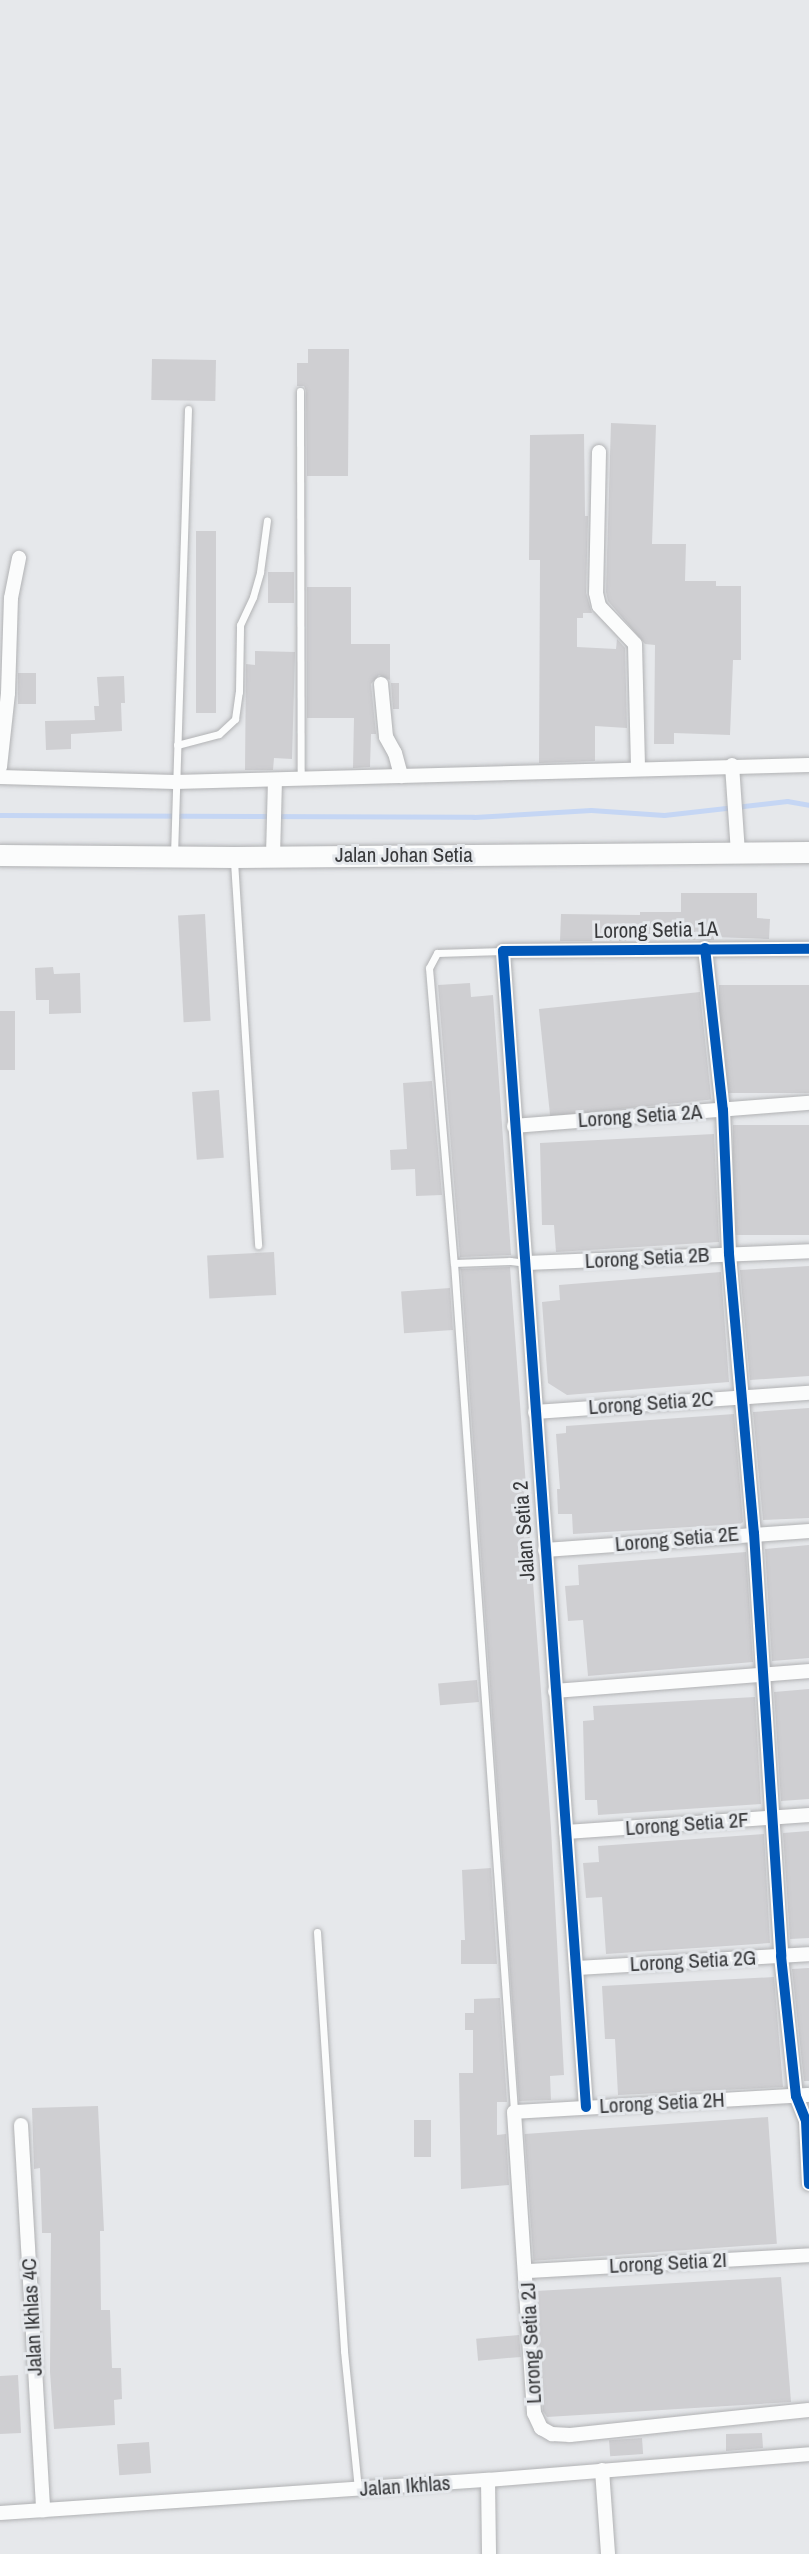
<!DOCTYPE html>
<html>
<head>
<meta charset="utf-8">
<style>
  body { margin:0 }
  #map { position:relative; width:809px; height:2554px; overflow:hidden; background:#e6e8eb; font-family:"Archivo Narrow",sans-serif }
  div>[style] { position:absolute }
  .stream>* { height:5px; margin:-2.5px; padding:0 2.5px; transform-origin:2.5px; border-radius:2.5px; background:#c5d6f4 }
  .building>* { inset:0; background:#cfcfd2; transform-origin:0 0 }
  .roads { filter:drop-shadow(0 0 2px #b1b2b4) drop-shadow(0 0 2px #b1b2b4) }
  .lane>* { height:7px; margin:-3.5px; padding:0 3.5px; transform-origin:3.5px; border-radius:3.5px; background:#fbfcfc }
  .street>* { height:14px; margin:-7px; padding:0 7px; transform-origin:7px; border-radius:7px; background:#fbfcfc }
  .secondary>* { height:21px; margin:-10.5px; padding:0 10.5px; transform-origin:10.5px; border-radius:10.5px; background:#fbfcfc }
  .cycleway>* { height:10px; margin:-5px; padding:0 5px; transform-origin:5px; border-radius:5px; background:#0057b8 }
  span { translate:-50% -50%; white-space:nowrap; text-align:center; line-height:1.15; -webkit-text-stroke:6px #e5e8ec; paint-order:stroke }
  .street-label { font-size:21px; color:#38393b }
</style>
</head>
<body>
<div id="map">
  <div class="stream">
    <i style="left:0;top:815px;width:474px;rotate:0.2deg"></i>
    <i style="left:474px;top:817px;width:117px;rotate:-3.4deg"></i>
    <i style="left:591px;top:810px;width:73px;rotate:3.9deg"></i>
    <i style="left:664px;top:815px;width:124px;rotate:-6.5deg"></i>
    <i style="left:787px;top:801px;width:22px;rotate:10deg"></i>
  </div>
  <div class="building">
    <i style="clip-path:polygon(308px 349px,349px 349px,348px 476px,307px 476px,306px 391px,304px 386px,297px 386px,297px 363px,308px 363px)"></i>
    <i style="left:152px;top:359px;width:64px;height:41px;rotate:1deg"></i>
    <i style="clip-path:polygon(611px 423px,656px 425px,652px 544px,686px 544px,685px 581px,716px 581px,716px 586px,741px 586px,741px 660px,733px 660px,730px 735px,674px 733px,674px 744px,654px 744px,655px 645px,645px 644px,608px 601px,606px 592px)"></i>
    <i style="clip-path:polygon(584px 434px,585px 516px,588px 516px,586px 593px,592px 613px,583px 613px,583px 618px,577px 618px,577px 647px,616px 649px,617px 639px,625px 648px,627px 728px,595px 726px,595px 761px,539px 763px,540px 560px,529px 560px,530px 435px)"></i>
    <i style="left:196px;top:531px;width:20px;height:182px"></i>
    <i style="left:294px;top:572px;width:31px;height:26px;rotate:90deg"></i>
    <i style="clip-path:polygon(307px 587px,351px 587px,351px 644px,390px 644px,390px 680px,379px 675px,371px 684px,376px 734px,371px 734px,370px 767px,353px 768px,354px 718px,307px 718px)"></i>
    <i style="clip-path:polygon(255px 651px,295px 652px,292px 759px,274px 758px,273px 770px,245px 770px,246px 664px,255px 665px)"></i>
    <i style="left:18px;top:673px;width:18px;height:31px"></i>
    <i style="clip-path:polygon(124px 676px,125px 703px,121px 703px,122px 731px,71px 734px,71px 749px,46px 750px,45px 721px,95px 720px,94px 706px,99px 706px,97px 677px)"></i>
    <i style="clip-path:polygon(391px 683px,399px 683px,399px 709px,393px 709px)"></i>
    <i style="clip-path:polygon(681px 893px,757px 893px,757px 918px,770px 919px,769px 939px,714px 937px,714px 940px,681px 940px,681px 934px,626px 934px,626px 941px,560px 941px,561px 914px,640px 915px,640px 912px,681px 912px)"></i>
    <i style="left:205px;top:914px;width:107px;height:27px;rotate:87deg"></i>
    <i style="clip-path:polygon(53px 967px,54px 974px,80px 973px,81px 1013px,49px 1014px,49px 1000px,36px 1000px,35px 968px)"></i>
    <i style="clip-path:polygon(470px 983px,471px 997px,493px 995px,511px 1255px,460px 1257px,438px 985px)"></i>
    <i style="left:809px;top:985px;width:108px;height:90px;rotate:90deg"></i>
    <i style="left:700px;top:992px;width:108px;height:162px;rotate:84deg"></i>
    <i style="left:0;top:1011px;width:15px;height:59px"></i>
    <i style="clip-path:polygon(432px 1081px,442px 1195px,416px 1196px,415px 1169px,391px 1170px,390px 1150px,407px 1149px,403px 1083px)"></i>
    <i style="left:219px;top:1090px;width:68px;height:27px;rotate:86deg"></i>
    <i style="left:809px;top:1125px;width:110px;height:76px;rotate:90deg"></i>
    <i style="clip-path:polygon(714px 1134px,719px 1242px,556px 1252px,554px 1225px,542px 1225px,540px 1143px)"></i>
    <i style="left:274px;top:1252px;width:43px;height:67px;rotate:87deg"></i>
    <i style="clip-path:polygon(809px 1266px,809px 1376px,750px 1380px,740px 1270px)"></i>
    <i style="clip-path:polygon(510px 1267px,551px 1828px,564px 2075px,550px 2076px,551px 2100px,519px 2101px,461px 1269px)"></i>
    <i style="clip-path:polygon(721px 1272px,729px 1382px,567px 1395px,548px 1383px,542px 1302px,560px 1300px,559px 1285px)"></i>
    <i style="left:450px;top:1288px;width:42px;height:49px;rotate:86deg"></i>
    <i style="clip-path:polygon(809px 1408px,809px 1518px,763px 1520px,753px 1412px)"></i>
    <i style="clip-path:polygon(734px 1414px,743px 1522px,740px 1524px,573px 1534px,572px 1514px,558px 1514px,557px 1489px,560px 1489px,556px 1434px,566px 1433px,566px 1426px)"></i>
    <i style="clip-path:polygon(809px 1545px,809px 1658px,772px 1661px,765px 1549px)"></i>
    <i style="clip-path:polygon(746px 1552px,753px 1662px,588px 1676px,583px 1620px,568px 1621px,565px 1586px,579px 1585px,578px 1565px)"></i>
    <i style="left:477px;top:1680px;width:22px;height:39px;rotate:85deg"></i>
    <i style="clip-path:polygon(809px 1689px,809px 1799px,781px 1801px,774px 1692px)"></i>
    <i style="clip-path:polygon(755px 1697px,761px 1804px,598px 1815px,597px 1800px,585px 1800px,583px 1721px,594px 1720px,593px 1706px)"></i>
    <i style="clip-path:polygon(809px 1831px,809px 1938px,790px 1939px,783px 1833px)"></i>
    <i style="clip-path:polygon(764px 1834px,770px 1943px,606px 1954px,602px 1897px,586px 1898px,583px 1863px,599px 1862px,598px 1846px)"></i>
    <i style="clip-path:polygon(491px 1868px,497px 1964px,461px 1964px,461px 1940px,465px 1940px,462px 1870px)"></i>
    <i style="clip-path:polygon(809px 1968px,809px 2081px,804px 2081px,792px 1969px)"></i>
    <i style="clip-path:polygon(774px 1977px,783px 2087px,618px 2095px,615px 2039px,605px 2039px,602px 1986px)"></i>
    <i style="clip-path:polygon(500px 1998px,507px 2102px,497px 2102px,497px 2135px,506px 2134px,509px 2185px,461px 2189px,459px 2073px,473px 2073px,473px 2030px,465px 2030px,465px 2013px,474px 2013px,474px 1999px)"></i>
    <i style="clip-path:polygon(98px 2106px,104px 2231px,100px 2231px,101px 2310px,110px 2310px,112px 2368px,121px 2368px,122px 2399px,114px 2400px,115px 2425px,54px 2429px,50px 2372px,51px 2233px,42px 2233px,40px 2168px,34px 2169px,32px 2108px)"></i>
    <i style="left:768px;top:2117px;width:127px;height:244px;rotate:86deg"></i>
    <i style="left:414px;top:2120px;width:17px;height:37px"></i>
    <i style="clip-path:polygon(781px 2277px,791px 2402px,547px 2417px,543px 2411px,536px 2291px)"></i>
    <i style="left:519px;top:2335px;width:22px;height:43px;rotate:85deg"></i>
    <i style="clip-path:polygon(18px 2375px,21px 2433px,0 2434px,0 2376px)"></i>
    <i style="clip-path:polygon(762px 2433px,763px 2448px,726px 2451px,726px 2434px)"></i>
    <i style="left:642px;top:2438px;width:16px;height:33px;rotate:86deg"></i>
    <i style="left:149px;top:2442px;width:31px;height:32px;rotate:86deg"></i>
  </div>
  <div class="roads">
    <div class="lane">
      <i style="left:300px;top:391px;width:387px;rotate:89.9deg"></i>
      <i style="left:177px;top:745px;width:43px;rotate:-14.7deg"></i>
      <i style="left:219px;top:734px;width:22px;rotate:-43deg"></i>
      <i style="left:235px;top:719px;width:27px;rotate:-82deg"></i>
      <i style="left:239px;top:692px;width:67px;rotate:-89.1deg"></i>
      <i style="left:240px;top:625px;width:31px;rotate:-65deg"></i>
      <i style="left:253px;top:597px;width:26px;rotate:-74deg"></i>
      <i style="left:260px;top:572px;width:52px;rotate:-82.3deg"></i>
      <i style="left:174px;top:855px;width:446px;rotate:-88.2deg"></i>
      <i style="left:234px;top:861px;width:385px;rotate:86.4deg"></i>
      <i style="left:503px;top:951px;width:66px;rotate:178.3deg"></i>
      <i style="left:437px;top:953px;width:17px;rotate:118deg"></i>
      <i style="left:429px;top:968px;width:296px;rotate:85.2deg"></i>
      <i style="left:454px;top:1263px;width:850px;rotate:85.95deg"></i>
      <i style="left:454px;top:1263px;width:56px;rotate:-2deg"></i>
      <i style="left:510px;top:1261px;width:16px;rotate:7deg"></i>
      <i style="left:317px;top:1932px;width:420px;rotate:86.3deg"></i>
      <i style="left:344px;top:2351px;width:139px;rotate:84.2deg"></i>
    </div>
    <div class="street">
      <i style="left:599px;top:452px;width:141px;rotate:91.2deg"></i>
      <i style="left:596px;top:593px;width:13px;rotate:77deg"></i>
      <i style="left:599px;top:606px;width:52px;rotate:46.5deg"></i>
      <i style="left:635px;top:644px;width:124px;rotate:88.6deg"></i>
      <i style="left:381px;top:684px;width:53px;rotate:84.6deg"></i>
      <i style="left:386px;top:737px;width:18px;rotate:61deg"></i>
      <i style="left:395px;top:753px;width:24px;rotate:75deg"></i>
      <i style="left:732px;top:765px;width:87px;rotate:86.1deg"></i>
      <i style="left:0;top:767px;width:74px;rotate:-83.8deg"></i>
      <i style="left:8px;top:693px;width:95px;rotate:-88.2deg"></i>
      <i style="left:11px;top:598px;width:41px;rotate:-78.7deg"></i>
      <i style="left:0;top:777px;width:175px;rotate:1.6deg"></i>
      <i style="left:175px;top:782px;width:634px;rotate:-1.54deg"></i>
      <i style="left:273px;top:856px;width:75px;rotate:-88.5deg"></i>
      <i style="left:705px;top:948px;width:163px;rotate:83.7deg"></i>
      <i style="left:723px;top:1110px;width:144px;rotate:87.6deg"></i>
      <i style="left:729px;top:1254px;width:280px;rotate:84.9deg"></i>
      <i style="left:754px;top:1533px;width:424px;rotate:86.3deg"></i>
      <i style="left:781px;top:1956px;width:141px;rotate:83.9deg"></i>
      <i style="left:796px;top:2096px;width:27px;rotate:68deg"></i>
      <i style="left:806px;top:2121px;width:63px;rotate:87.3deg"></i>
      <i style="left:514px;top:1126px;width:296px;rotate:-4.5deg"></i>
      <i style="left:528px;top:1263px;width:281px;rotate:-2.4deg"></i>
      <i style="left:535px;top:1412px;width:275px;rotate:-4deg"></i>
      <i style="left:545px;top:1550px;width:265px;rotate:-4.1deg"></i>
      <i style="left:555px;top:1691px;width:255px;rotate:-4.5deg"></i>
      <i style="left:566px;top:1832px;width:244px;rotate:-4deg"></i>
      <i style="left:576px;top:1968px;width:233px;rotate:-3.4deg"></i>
      <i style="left:809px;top:2095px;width:295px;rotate:176.7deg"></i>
      <i style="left:514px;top:2112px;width:302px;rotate:86.2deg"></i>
      <i style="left:534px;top:2413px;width:17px;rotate:65deg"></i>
      <i style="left:541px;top:2428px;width:13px;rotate:29deg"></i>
      <i style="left:552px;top:2434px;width:18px;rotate:3deg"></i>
      <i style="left:570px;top:2435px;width:240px;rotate:-6deg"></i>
      <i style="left:586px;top:2107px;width:1159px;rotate:-94.11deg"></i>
      <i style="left:503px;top:951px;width:306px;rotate:-0.4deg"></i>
      <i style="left:21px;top:2125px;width:386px;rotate:86.7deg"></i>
      <i style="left:527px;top:2271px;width:282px;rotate:-3.2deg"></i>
      <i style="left:602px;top:2470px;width:84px;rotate:85.9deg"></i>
      <i style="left:488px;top:2480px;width:74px;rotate:89.2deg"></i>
      <i style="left:0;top:2513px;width:489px;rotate:-3.9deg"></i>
      <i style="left:488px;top:2480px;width:322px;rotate:-4.6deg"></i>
    </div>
    <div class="secondary">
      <i style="left:0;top:855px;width:234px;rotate:0.5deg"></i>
      <i style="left:234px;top:857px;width:575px;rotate:-0.5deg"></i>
    </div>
  </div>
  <div class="cycleway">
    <i style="left:705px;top:948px;width:163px;rotate:83.7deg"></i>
    <i style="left:723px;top:1110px;width:144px;rotate:87.6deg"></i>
    <i style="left:729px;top:1254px;width:280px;rotate:84.9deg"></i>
    <i style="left:754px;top:1533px;width:424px;rotate:86.3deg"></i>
    <i style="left:781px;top:1956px;width:141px;rotate:83.9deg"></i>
    <i style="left:796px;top:2096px;width:27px;rotate:68deg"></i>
    <i style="left:806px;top:2121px;width:63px;rotate:87.3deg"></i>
    <i style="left:586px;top:2107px;width:1159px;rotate:-94.11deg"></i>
    <i style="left:503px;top:951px;width:306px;rotate:-0.4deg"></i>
  </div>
  <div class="street-label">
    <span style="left:404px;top:855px">Jalan Johan Setia</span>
    <span style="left:656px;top:930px;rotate:-1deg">Lorong Setia 1A</span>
    <span style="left:640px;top:1116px;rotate:-4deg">Lorong Setia 2A</span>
    <span style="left:647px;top:1258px;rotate:-3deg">Lorong Setia 2B</span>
    <span style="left:651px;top:1403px;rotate:-4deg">Lorong Setia 2C</span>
    <span style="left:524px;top:1531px;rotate:-94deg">Jalan Setia 2</span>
    <span style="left:677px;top:1539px;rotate:-5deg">Lorong Setia 2E</span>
    <span style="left:687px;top:1824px;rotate:-4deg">Lorong Setia 2F</span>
    <span style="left:693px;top:1961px;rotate:-3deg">Lorong Setia 2G</span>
    <span style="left:662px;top:2103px;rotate:-3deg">Lorong Setia 2H</span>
    <span style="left:668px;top:2263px;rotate:-3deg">Lorong Setia 2I</span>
    <span style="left:32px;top:2317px;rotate:-93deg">Jalan Ikhlas 4C</span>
    <span style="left:531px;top:2343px;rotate:-93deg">Lorong Setia 2J</span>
    <span style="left:405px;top:2486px;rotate:-4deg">Jalan Ikhlas</span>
  </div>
</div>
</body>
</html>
